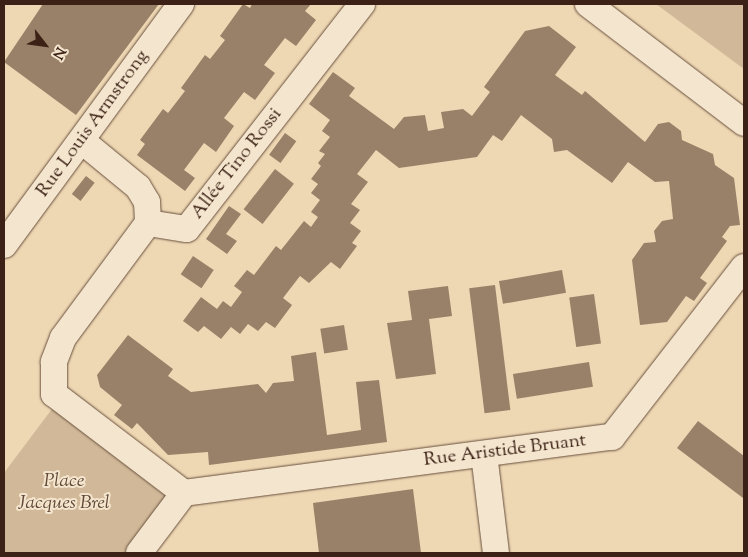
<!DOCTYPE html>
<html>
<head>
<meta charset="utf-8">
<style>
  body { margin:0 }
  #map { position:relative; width:748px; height:557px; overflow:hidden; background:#eed7b3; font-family:"Sorts Mill Goudy",serif }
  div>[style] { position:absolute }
  .green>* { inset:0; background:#d0b898 }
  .building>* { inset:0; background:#998068; transform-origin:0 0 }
  .roads { filter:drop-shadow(0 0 1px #684f3d) drop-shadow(0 0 1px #684f3d) }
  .street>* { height:26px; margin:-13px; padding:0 13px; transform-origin:13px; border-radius:13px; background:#f4e5ce }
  span { translate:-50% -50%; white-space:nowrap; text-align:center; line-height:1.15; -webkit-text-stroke:4px #f4e5ce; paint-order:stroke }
  .street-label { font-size:19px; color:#3c2216 }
  .park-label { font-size:19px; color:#614836; font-style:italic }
  .frame { position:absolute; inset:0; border:5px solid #3c2216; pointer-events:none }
  .north { position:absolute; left:20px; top:20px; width:50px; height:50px; -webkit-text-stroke:4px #f4e5ce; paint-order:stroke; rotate:120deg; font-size:14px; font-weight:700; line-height:20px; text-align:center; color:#3c2216 }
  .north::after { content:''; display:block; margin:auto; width:18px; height:22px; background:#3c2216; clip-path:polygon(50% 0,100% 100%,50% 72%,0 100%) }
</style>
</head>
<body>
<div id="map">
  <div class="green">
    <i style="clip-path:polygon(656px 4px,744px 4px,744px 69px)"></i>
    <i style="clip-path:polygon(52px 409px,170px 499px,129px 553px,4px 553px,4px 473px)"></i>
  </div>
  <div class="building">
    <i style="clip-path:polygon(43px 4px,159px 4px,76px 115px,4px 62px)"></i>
    <i style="clip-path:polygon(243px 4px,250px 8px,252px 4px,311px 4px,305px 11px,316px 20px,296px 46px,285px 38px,264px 65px,275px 73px,255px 100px,244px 92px,224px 118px,234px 126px,216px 152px,204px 143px,184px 170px,195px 178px,185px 191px,137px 155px,145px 144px,140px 140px,163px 109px,168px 113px,185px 91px,181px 88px,205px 55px,210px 59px,225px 40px,220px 36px)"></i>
    <i style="clip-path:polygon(549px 26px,576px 47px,555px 75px,582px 95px,585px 91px,645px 142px,658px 124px,669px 122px,681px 131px,682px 140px,713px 154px,715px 165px,734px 178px,740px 225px,730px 226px,722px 237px,727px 241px,700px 278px,707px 283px,694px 301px,686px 296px,667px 322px,640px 325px,632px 260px,644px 243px,656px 242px,654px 231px,662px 221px,673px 219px,669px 181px,655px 182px,628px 162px,612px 183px,567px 150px,554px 152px,552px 139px,521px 115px,502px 141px,493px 135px,477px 157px,399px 168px,376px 150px,357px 174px,368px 182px,351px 204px,360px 210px,350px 223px,361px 231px,352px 243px,357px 246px,340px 269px,331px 262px,309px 283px,300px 276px,283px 298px,292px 305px,275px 328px,266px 322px,258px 331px,248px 324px,240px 334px,231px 327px,221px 339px,204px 326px,198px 332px,183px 321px,201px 297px,217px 309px,223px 301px,231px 307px,242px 292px,234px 286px,247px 270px,254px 275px,276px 246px,281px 250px,304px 221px,311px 227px,318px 217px,311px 212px,320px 200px,311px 193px,318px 184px,311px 179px,321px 166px,318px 163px,325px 154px,319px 151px,330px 137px,322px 131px,330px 120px,309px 104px,333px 72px,355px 88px,349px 96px,394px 129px,404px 117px,425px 115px,428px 131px,444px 128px,441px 112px,463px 109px,472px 116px,490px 92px,484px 87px,525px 31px)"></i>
    <i style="left:285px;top:133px;width:14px;height:27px;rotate:36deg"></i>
    <i style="left:275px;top:169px;width:24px;height:51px;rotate:38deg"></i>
    <i style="left:86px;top:176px;width:11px;height:23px;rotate:38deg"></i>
    <i style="clip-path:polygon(229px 206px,241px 214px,226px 234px,237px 241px,227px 254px,206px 239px)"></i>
    <i style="left:193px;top:256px;width:25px;height:22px;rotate:34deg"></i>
    <i style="left:562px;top:270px;width:23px;height:64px;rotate:80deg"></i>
    <i style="left:495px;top:285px;width:126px;height:26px;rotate:83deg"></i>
    <i style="clip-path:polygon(448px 286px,452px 316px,429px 319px,436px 374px,396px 379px,387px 323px,412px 320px,408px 291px)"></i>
    <i style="left:594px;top:294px;width:50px;height:25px;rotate:82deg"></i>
    <i style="left:344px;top:325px;width:25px;height:24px;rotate:81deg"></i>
    <i style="clip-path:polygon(128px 335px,173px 369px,168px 376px,191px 392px,258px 384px,266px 393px,273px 383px,294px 381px,291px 356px,316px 352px,327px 435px,361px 430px,356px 382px,379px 380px,387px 442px,209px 465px,208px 452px,168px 455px,137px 423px,132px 429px,114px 415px,122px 405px,100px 387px,97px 375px)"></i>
    <i style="left:589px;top:362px;width:25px;height:77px;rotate:81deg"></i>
    <i style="clip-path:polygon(698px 421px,744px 456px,743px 498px,677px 448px)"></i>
    <i style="clip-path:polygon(413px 489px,421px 553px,319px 553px,313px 503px)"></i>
  </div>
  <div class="roads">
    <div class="street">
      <i style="left:588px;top:4px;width:196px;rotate:37.3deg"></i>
      <i style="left:82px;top:141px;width:72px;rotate:39.4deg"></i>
      <i style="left:138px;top:187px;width:17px;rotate:59deg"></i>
      <i style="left:147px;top:202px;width:21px;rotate:87deg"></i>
      <i style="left:148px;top:223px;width:143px;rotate:126.5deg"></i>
      <i style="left:63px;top:338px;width:26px;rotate:111deg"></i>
      <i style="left:54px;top:362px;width:32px;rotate:90deg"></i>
      <i style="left:54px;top:394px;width:163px;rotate:37.3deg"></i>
      <i style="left:148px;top:223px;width:39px;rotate:9deg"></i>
      <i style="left:187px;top:229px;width:285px;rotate:-52.1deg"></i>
      <i style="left:4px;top:245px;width:299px;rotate:-53.7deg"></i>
      <i style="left:484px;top:454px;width:100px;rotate:83.1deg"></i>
      <i style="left:184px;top:493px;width:432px;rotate:-7.5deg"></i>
      <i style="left:612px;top:437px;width:215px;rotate:-52.2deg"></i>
      <i style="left:139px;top:553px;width:75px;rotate:-53.1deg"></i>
    </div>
  </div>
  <div class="street-label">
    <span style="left:93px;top:124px;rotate:-54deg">Rue Louis Armstrong</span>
    <span style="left:237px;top:164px;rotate:-52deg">Allée Tino Rossi</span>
    <span style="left:505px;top:451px;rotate:-7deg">Rue Aristide Bruant</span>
  </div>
  <div class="park-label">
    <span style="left:64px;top:493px">Place<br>Jacques Brel</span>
  </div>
  <div class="frame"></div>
  <div class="north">N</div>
</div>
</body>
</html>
